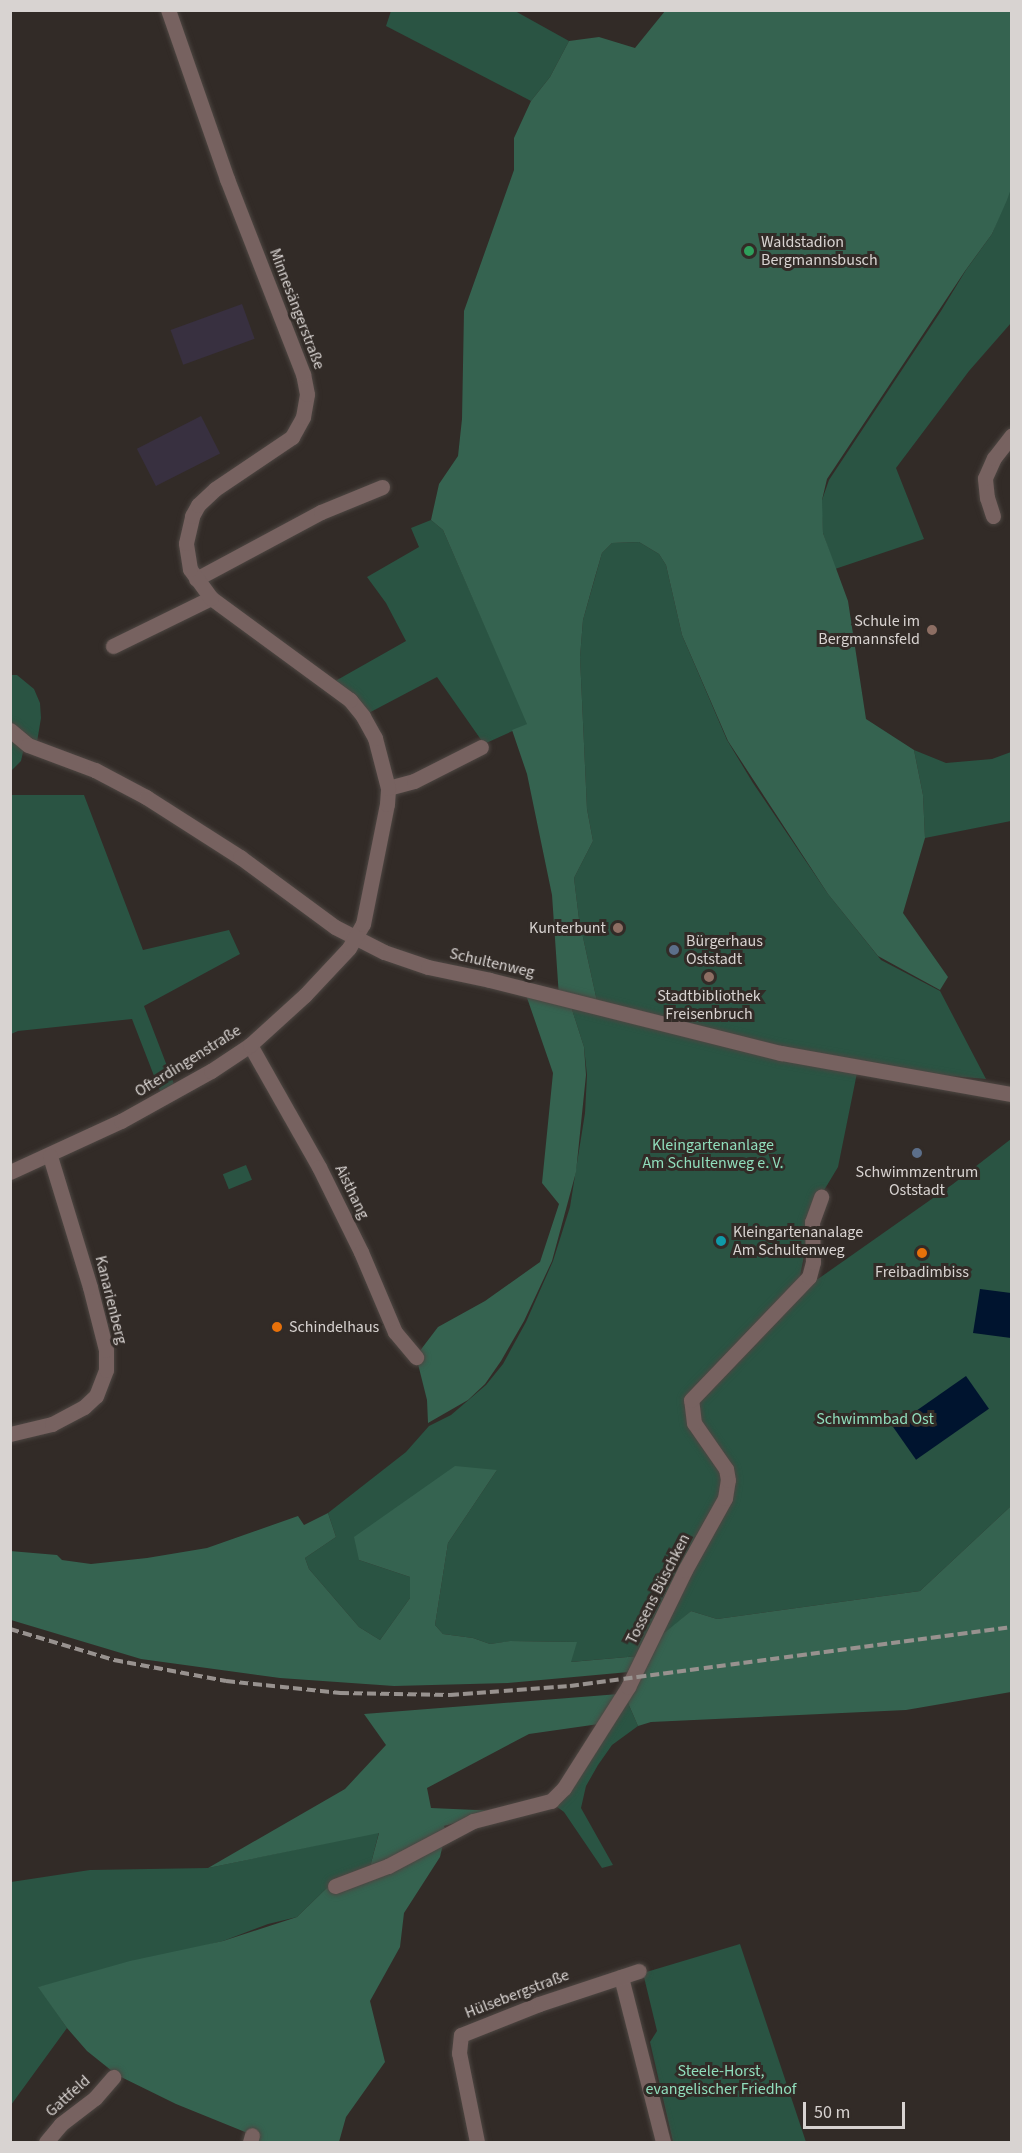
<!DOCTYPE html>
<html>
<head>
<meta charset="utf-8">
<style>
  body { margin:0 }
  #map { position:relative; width:1022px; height:2153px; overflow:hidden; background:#322b27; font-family:"Source Sans 3",sans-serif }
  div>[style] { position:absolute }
  .industrial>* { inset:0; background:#383040; transform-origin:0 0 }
  .green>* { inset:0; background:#2a5443; transform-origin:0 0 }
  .forest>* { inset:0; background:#356350 }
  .water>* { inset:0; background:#00142f; transform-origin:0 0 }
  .roads { filter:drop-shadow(0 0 2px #4d4642) drop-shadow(0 0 2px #4d4642) }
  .minor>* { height:15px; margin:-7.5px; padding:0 7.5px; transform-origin:7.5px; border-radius:7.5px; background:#776260 }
  .rail>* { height:4px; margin-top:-2px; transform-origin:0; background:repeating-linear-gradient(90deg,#98928f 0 9px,transparent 0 13.5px) }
  .dots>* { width:16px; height:16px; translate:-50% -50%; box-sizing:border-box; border:3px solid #322b27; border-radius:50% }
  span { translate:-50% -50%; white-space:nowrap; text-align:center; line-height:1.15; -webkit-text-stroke:6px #322b27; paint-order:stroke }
  .poi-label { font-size:16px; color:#d8d3d1 }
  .left { translate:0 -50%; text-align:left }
  .right { translate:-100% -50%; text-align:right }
  .street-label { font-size:16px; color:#d8d3d1 }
  .park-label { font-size:16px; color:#90debc }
  .frame { position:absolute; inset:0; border:12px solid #d8d3d1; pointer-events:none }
  .scale { position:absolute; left:803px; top:2102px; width:102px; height:27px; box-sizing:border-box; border:3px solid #d8d3d1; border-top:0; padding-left:8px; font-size:18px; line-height:21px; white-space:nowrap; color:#d8d3d1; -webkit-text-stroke:4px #322b27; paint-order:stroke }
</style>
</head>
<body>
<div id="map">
  <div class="industrial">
    <i style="left:242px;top:304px;width:37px;height:76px;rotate:70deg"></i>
    <i style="left:201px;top:416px;width:42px;height:72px;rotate:63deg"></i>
  </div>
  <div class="green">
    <i style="clip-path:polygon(391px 11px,515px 11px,569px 41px,550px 77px,531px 101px,386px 26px)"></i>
    <i style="clip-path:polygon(1011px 186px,1011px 323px,969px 371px,896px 468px,924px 539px,835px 569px,823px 533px,822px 516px,822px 500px,829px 480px,941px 311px,966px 270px,992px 234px)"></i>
    <i style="clip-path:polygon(431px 520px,443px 530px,528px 724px,484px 744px,437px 677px,363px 716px,330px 684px,406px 641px,386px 603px,367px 577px,419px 547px,411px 528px)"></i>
    <i style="clip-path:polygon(639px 542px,659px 554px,666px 565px,682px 635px,727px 740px,753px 783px,828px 894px,881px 960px,940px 991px,986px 1079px,858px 1068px,838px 1167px,814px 1207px,799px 1281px,818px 1279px,953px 1184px,1011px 1139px,1011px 1506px,920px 1591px,717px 1619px,691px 1611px,639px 1656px,570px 1662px,576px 1642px,511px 1641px,490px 1644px,473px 1638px,443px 1634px,435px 1625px,448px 1543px,497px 1470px,359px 1560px,410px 1577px,410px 1598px,380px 1640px,359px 1627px,309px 1569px,305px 1558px,336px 1537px,328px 1513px,406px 1452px,429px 1426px,451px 1415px,486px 1385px,503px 1364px,526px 1322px,553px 1261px,570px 1207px,585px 1113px,587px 1075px,584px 1047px,569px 1000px,598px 1006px,579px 919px,574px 878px,593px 841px,587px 809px,580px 657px,583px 620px,602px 553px,612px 543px)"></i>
    <i style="clip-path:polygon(11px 675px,17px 675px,34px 689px,40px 703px,41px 718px,36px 748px,25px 743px,21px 761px,11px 771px)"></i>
    <i style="clip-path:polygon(914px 750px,946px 763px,992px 759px,1011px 752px,1011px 821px,925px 838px,923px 795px)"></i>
    <i style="clip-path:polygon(11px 795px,84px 795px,143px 950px,229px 930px,240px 954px,144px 1006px,177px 1092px,163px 1099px,132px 1019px,18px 1031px,11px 1034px)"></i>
    <i style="left:246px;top:1165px;width:16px;height:25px;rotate:68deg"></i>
    <i style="clip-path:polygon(625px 1696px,638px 1726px,612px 1745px,598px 1765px,586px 1786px,581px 1808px,613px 1865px,602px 1868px,564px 1812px,549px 1801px)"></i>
    <i style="clip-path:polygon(379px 1832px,370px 1867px,337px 1878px,297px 1917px,268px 1924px,223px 1941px,39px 1987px,67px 2028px,11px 2105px,11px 1882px,90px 1870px,208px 1868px)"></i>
    <i style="clip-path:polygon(740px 1944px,806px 2142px,673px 2142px,650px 2042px,657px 2031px,643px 1973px)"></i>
  </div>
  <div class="forest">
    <i style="clip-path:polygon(665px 11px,1011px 11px,1012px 186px,1007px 200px,992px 234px,965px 271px,827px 479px,822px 500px,823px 533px,848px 601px,866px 719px,914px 750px,923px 795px,925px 838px,903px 913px,948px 977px,940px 990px,878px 956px,828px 894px,728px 741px,682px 635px,666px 565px,659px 554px,639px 542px,612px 543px,602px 553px,595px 577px,583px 620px,580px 657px,587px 809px,593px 841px,574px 878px,579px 919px,598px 1006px,569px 1000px,584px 1047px,586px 1075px,576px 1172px,552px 1261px,524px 1321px,501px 1361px,485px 1384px,468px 1400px,428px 1423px,427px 1400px,416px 1356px,438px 1327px,485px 1301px,540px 1262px,559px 1204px,542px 1183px,553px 1073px,524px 989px,559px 997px,552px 895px,527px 774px,512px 730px,527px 724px,443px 530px,431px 520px,439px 484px,458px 456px,462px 419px,464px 311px,514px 170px,514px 138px,531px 101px,550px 77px,569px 41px,599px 37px,635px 48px)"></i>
    <i style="clip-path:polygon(455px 1466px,497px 1470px,448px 1543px,435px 1625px,443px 1634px,473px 1638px,490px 1644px,510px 1641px,577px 1642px,571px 1662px,639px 1656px,629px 1672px,508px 1683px,394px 1686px,280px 1678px,141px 1659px,11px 1620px,10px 1551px,57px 1555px,62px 1560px,91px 1564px,147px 1558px,207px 1548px,298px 1516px,304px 1525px,328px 1513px,336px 1537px,305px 1558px,309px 1569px,359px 1627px,380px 1640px,410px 1598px,410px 1577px,359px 1560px,354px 1537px)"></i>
    <i style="clip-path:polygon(1011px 1506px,1011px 1692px,906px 1710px,651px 1722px,638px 1726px,625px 1696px,652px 1643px,691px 1611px,717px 1619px,920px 1591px)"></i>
    <i style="clip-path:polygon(619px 1694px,599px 1724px,529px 1734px,427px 1788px,431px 1808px,499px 1811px,444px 1826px,446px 1831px,440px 1857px,404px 1913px,400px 1947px,370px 2001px,385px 2062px,346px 2117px,339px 2142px,254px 2142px,250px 2134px,176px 2104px,117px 2075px,87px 2051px,67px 2028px,38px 1987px,130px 1961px,223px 1941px,297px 1917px,337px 1878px,370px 1867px,379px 1833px,208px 1868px,345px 1789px,386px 1745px,364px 1714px)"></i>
  </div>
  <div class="water">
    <i style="clip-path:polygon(980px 1289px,1011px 1293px,1011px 1338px,973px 1333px)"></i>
    <i style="left:966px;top:1376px;width:40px;height:89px;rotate:55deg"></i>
  </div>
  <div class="roads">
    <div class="minor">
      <i style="left:993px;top:516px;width:19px;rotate:-108deg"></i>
      <i style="left:987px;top:498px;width:20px;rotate:-96deg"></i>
      <i style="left:985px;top:478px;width:22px;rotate:-66deg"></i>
      <i style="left:994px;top:458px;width:29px;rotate:-52deg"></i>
      <i style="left:196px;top:579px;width:142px;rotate:-28.2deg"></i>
      <i style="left:321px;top:512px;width:66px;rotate:-22.3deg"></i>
      <i style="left:113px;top:646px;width:109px;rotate:-26.1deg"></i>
      <i style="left:10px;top:730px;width:23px;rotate:40deg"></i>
      <i style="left:28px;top:745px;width:72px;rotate:20.5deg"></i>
      <i style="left:95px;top:770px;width:58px;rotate:27.9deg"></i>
      <i style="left:146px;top:797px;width:112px;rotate:32.6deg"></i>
      <i style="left:240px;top:857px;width:118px;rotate:36.4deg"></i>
      <i style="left:335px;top:927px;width:55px;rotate:27deg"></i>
      <i style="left:384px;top:952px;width:46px;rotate:18.8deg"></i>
      <i style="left:428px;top:967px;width:63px;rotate:11.8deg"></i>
      <i style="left:490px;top:980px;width:300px;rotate:14.1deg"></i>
      <i style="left:781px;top:1053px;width:235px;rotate:10.1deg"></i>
      <i style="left:388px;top:788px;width:27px;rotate:-15deg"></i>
      <i style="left:414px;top:781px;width:75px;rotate:-26.9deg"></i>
      <i style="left:250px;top:1045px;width:140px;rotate:60.5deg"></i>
      <i style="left:319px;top:1167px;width:95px;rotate:63.7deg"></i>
      <i style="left:361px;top:1252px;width:87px;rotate:67deg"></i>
      <i style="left:395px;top:1332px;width:33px;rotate:50deg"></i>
      <i style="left:10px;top:1172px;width:122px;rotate:-24.7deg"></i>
      <i style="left:121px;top:1121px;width:103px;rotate:-29.1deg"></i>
      <i style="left:211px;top:1071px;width:47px;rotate:-33.7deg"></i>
      <i style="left:250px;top:1045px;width:74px;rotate:-42.3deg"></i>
      <i style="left:305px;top:995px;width:64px;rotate:-46.9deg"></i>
      <i style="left:349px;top:948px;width:28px;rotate:-60deg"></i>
      <i style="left:363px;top:924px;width:122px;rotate:-78.7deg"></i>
      <i style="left:387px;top:804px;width:16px;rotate:-86deg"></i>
      <i style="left:388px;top:788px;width:52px;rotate:-104.6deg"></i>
      <i style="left:375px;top:738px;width:25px;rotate:-119deg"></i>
      <i style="left:363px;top:716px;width:21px;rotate:-129deg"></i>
      <i style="left:350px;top:700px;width:172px;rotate:-143.7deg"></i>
      <i style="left:211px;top:598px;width:36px;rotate:-126deg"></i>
      <i style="left:190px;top:569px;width:26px;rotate:-99deg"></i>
      <i style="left:186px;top:543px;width:28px;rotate:-77deg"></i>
      <i style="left:192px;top:516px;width:13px;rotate:-61deg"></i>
      <i style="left:198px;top:505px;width:23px;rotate:-43deg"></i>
      <i style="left:215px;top:489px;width:93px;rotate:-34deg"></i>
      <i style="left:292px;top:437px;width:23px;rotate:-61deg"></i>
      <i style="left:303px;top:417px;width:23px;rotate:-80deg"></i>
      <i style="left:307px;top:394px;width:20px;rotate:-101deg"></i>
      <i style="left:303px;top:374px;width:209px;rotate:-111.3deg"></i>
      <i style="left:227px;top:179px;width:179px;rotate:-109.2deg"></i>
      <i style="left:10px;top:1434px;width:43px;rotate:-13.4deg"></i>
      <i style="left:52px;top:1424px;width:36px;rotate:-28deg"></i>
      <i style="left:84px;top:1407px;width:16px;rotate:-43deg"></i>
      <i style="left:96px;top:1396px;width:28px;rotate:-69deg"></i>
      <i style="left:106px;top:1370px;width:20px;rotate:-90deg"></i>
      <i style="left:106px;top:1350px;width:65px;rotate:-104.3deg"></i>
      <i style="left:90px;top:1287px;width:137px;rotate:-107deg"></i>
      <i style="left:335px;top:1886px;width:57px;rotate:-20.7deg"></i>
      <i style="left:388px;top:1866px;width:96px;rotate:-27.9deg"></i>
      <i style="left:473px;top:1821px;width:81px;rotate:-14.4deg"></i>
      <i style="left:551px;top:1801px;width:18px;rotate:-45deg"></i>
      <i style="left:564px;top:1788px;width:120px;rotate:-57.6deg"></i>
      <i style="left:628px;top:1687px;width:130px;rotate:-64deg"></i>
      <i style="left:685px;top:1570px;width:82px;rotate:-60.9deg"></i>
      <i style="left:725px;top:1498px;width:18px;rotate:-81deg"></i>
      <i style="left:728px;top:1480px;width:11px;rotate:-100deg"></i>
      <i style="left:726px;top:1469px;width:56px;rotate:-124.8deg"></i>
      <i style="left:694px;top:1423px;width:23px;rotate:-97deg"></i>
      <i style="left:691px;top:1400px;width:170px;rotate:-46.2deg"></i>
      <i style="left:809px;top:1277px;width:16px;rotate:-75deg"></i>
      <i style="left:813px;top:1262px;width:40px;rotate:-91.4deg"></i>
      <i style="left:812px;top:1222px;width:27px;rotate:-70deg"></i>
      <i style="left:621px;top:1977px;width:170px;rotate:75.7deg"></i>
      <i style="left:46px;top:2142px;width:23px;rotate:-50deg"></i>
      <i style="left:61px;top:2124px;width:43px;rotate:-37.4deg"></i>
      <i style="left:95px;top:2098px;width:28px;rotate:-49deg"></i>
      <i style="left:250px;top:2142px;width:7px;rotate:-74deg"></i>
      <i style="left:477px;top:2142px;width:91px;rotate:-101.4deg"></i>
      <i style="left:459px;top:2053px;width:18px;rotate:-84deg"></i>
      <i style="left:461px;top:2035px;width:84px;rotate:-21.7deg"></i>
      <i style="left:539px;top:2004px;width:105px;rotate:-18.3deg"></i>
    </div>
  </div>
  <div class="rail">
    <i style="left:10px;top:1629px;width:109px;rotate:16.6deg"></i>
    <i style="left:114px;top:1660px;width:114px;rotate:10.6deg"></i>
    <i style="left:226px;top:1681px;width:115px;rotate:6deg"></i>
    <i style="left:340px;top:1693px;width:110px;rotate:1deg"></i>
    <i style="left:450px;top:1695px;width:120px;rotate:-4.3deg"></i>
    <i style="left:570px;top:1686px;width:446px;rotate:-7.6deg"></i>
  </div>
  <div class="dots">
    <i style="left:749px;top:251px;background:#2e9e5b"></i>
    <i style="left:932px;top:630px;background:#8d6e63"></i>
    <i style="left:618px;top:928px;background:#8d6e63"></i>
    <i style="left:674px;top:950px;background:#5c6f8a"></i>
    <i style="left:709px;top:977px;background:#8d6e63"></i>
    <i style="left:917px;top:1153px;background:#5c6f8a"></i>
    <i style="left:721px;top:1241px;background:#0f9aa8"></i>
    <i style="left:922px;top:1253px;background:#e8710a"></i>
    <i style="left:277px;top:1327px;background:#e8710a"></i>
  </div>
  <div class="poi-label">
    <span class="left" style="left:761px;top:251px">Waldstadion<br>Bergmannsbusch</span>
    <span class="right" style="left:920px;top:630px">Schule im<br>Bergmannsfeld</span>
    <span class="right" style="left:606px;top:928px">Kunterbunt</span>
    <span class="left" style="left:686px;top:950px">Bürgerhaus<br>Oststadt</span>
    <span style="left:709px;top:1005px">Stadtbibliothek<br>Freisenbruch</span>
    <span style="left:917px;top:1181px">Schwimmzentrum<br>Oststadt</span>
    <span class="left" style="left:733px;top:1241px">Kleingartenanalage<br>Am Schultenweg</span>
    <span style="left:922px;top:1272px">Freibadimbiss</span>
    <span class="left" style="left:289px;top:1327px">Schindelhaus</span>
  </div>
  <div class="street-label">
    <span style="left:297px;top:309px;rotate:69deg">Minnesängerstraße</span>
    <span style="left:492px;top:963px;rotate:13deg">Schultenweg</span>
    <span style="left:188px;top:1061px;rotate:-32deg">Ofterdingenstraße</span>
    <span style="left:352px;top:1192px;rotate:64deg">Aisthang</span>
    <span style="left:111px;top:1300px;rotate:76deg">Kanarienberg</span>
    <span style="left:658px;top:1589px;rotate:-63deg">Tossens Büschken</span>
    <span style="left:517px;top:1994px;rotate:-21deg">Hülsebergstraße</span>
    <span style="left:68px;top:2096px;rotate:-42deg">Gattfeld</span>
  </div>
  <div class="park-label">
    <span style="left:713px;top:1154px">Kleingartenanlage<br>Am Schultenweg e. V.</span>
    <span style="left:875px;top:1419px">Schwimmbad Ost</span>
    <span style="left:721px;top:2080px">Steele-Horst,<br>evangelischer Friedhof</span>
  </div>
  <div class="frame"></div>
  <div class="scale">50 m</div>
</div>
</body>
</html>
